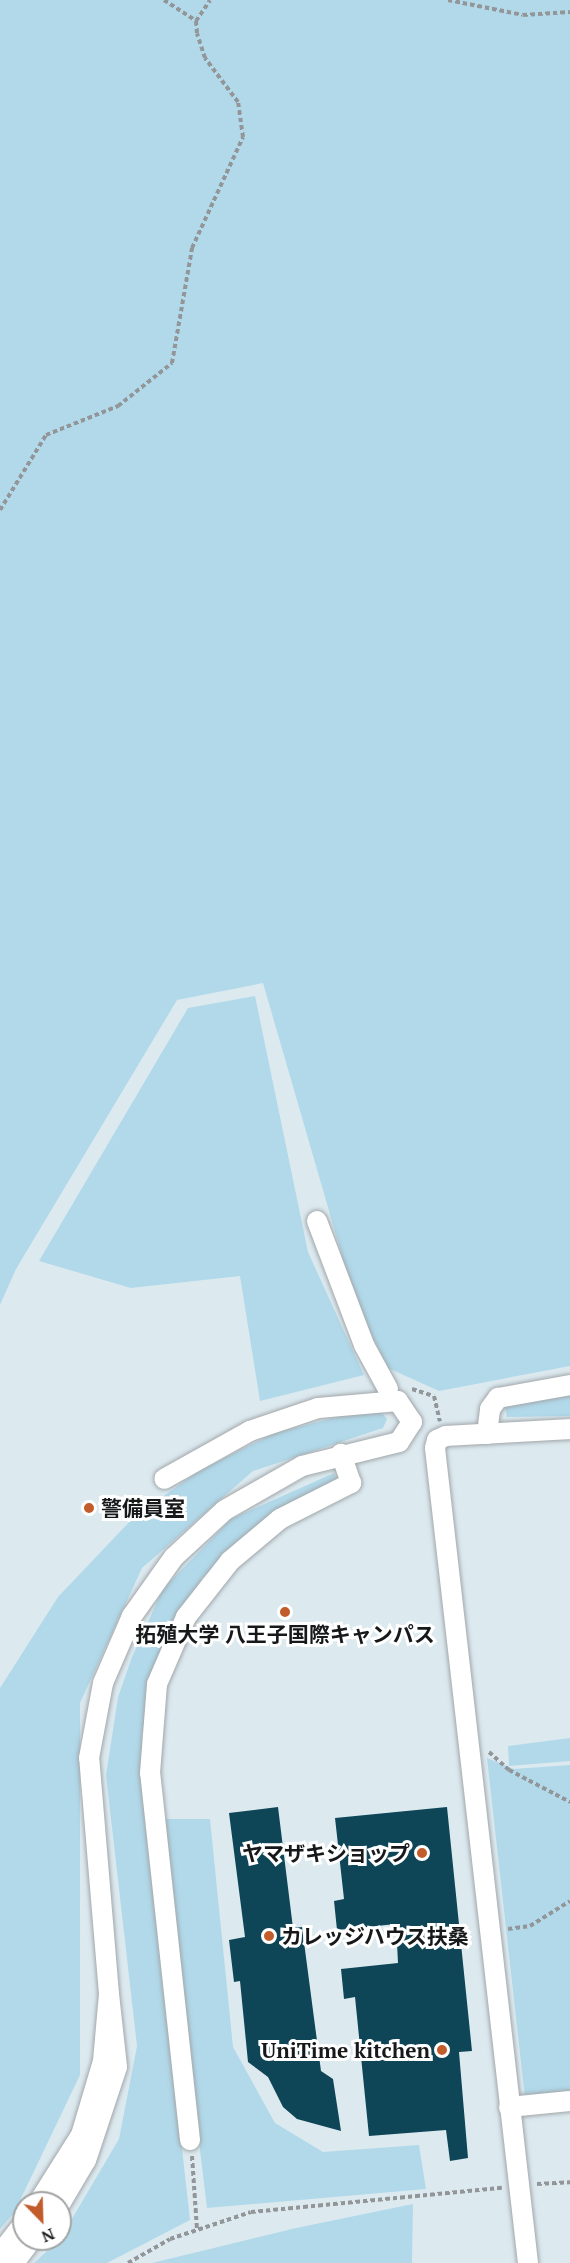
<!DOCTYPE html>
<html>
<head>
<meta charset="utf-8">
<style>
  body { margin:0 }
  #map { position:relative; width:570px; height:2263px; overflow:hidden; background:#eff5f7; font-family:"PT Serif","Noto Sans JP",serif }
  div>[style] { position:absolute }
  .built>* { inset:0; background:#dceaf0 }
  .green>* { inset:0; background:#b1d9ea }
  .building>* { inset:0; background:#0e4658 }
  .path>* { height:4px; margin-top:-2px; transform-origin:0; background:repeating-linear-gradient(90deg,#929698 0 4.5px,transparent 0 7.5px) }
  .roads { filter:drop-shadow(0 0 2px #a2a7aa) drop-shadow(0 0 2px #a2a7aa) }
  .minor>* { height:20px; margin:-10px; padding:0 10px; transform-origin:10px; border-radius:10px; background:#fff }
  .dots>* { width:16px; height:16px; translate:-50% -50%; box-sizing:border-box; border:3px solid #fff; border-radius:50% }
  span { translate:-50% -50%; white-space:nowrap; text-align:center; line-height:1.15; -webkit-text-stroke:6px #fff; paint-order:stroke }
  .poi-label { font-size:21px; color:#161819; font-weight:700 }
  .left { translate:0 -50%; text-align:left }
  .right { translate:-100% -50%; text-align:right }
  .north { position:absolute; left:12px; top:2191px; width:60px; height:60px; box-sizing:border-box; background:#fff; border:2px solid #a2a3a3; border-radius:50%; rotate:157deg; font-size:16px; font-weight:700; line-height:24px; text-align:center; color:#161819 }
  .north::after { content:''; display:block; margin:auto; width:21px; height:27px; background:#c25c2b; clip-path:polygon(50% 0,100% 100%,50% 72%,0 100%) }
</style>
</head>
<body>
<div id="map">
  <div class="built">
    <i style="clip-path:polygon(evenodd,285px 927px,570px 1272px,570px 2263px,0 2263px,0 1188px,102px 1002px,285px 927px,24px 2203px,60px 2203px,60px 2239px,24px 2239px,24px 2203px)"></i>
  </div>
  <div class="green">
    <i style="clip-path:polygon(0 0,570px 0,570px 1366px,439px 1391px,388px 1368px,356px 1304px,263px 983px,177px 1000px,16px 1269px,0 1305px)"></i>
    <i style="clip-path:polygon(255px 996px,308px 1252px,364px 1375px,260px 1401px,240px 1276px,131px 1288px,39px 1261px,188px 1008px)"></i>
    <i style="clip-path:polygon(570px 1383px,570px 1416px,507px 1417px,501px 1390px)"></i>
    <i style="clip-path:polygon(356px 1412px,382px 1413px,387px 1419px,383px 1428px,253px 1471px,142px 1568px,80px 1703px,80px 2075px,14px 2213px,0 2229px,0 1688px,58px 1597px,133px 1518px,200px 1470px,275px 1433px)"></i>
    <i style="clip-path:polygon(334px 1473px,338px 1485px,266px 1518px,202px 1578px,166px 1638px,142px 1732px,146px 1826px,190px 2220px,107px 2263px,34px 2263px,60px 2239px,119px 2139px,137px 2046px,106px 1775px,118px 1697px,132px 1657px,163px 1589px,231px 1519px)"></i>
    <i style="clip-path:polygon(570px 1738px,570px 1761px,509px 1766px,508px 1746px)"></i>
    <i style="clip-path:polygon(487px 1758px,514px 1769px,570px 1765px,570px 2094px,525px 2098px)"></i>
    <i style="clip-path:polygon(160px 1819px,210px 1819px,233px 2047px,275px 2123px,323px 2152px,419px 2145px,426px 2189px,207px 2208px)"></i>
    <i style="clip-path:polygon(413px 2204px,412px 2263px,152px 2263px,296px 2228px)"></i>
  </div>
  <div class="building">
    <i style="clip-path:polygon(278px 1807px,293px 1928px,302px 1927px,321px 2071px,333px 2079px,341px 2131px,297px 2119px,283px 2107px,268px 2077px,248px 2062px,240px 1981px,234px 1982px,229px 1940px,245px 1937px,229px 1813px)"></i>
    <i style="clip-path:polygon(447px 1807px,472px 2051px,459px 2052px,468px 2158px,450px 2161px,446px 2130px,369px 2136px,355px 1997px,344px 1999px,341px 1969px,398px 1963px,396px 1924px,337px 1930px,334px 1901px,344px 1899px,335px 1818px)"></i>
  </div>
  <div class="path">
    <i style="left:164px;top:0;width:38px;rotate:33deg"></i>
    <i style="left:448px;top:0;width:76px;rotate:11.3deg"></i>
    <i style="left:523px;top:15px;width:47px;rotate:-3.7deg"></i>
    <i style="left:0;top:510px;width:88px;rotate:-58.5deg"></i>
    <i style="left:46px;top:435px;width:78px;rotate:-21.9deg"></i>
    <i style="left:118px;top:406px;width:69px;rotate:-38.5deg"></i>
    <i style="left:172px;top:363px;width:117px;rotate:-80.1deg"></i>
    <i style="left:192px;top:248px;width:122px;rotate:-65.3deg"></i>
    <i style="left:243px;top:137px;width:35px;rotate:-98deg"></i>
    <i style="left:238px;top:102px;width:55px;rotate:-126.9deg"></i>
    <i style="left:205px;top:58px;width:26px;rotate:-108deg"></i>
    <i style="left:197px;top:33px;width:12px;rotate:-95deg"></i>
    <i style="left:196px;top:21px;width:25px;rotate:-56deg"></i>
    <i style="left:412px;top:1389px;width:23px;rotate:18deg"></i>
    <i style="left:434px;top:1396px;width:26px;rotate:77deg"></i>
    <i style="left:489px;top:1752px;width:27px;rotate:42deg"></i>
    <i style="left:509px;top:1770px;width:69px;rotate:27.7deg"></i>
    <i style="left:508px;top:1929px;width:22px;rotate:-8deg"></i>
    <i style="left:530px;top:1926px;width:47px;rotate:-32deg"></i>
    <i style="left:192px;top:2156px;width:74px;rotate:86.1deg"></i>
    <i style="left:537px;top:2184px;width:33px;rotate:-3deg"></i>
    <i style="left:128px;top:2263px;width:48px;rotate:-29.7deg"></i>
    <i style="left:170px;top:2239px;width:85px;rotate:-18.4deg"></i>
    <i style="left:251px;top:2212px;width:252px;rotate:-5.5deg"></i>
  </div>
  <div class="roads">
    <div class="minor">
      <i style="left:317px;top:1221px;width:133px;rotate:69.2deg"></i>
      <i style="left:364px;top:1345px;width:50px;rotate:61.4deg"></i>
      <i style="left:487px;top:1434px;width:25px;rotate:-83deg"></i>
      <i style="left:490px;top:1409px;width:14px;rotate:-54deg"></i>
      <i style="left:498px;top:1398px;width:73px;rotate:-10.2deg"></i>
      <i style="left:109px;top:1994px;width:237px;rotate:-94.8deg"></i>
      <i style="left:89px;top:1758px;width:76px;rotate:-79.4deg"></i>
      <i style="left:103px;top:1683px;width:73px;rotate:-66.6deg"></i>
      <i style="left:132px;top:1616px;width:72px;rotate:-54.6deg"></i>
      <i style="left:174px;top:1557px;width:69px;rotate:-42.7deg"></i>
      <i style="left:225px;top:1510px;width:89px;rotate:-29.7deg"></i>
      <i style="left:302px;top:1466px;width:100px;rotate:-13.9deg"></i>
      <i style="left:399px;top:1442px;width:24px;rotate:-57deg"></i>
      <i style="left:412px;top:1422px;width:25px;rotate:-124deg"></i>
      <i style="left:398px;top:1401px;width:80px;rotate:175deg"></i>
      <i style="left:318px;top:1408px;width:72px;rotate:161.3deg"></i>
      <i style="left:250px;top:1431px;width:98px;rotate:150.8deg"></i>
      <i style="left:509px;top:2107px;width:61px;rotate:-5.6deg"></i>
      <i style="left:190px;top:2140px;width:369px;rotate:-96.2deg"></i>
      <i style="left:150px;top:1773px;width:89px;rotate:-85.5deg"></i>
      <i style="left:157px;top:1684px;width:73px;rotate:-66.6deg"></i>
      <i style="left:186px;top:1617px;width:71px;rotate:-51.8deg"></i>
      <i style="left:230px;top:1561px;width:65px;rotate:-40deg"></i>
      <i style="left:280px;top:1519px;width:80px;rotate:-26.9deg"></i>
      <i style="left:351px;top:1483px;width:31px;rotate:-109deg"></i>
      <i style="left:38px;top:2203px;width:80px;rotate:-57.7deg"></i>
      <i style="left:81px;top:2135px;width:77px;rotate:-73.4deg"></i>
      <i style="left:103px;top:2061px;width:67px;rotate:-84.9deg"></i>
      <i style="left:109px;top:1994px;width:73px;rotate:83.7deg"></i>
      <i style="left:117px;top:2067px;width:98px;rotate:108.4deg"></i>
      <i style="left:86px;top:2160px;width:51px;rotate:120.6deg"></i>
      <i style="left:0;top:2254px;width:39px;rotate:-52deg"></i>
      <i style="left:14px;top:2263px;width:30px;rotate:-53deg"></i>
      <i style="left:528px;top:2263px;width:820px;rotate:-96.51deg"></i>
      <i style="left:435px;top:1448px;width:8px;rotate:-76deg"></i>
      <i style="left:437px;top:1440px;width:10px;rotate:-24deg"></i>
      <i style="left:446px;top:1436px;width:124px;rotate:-3.2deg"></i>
    </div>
  </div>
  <div class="dots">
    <i style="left:89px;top:1508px;background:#c25c2b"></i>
    <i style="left:285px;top:1612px;background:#c25c2b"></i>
    <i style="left:422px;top:1853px;background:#c25c2b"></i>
    <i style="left:269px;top:1936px;background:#c25c2b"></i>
    <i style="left:442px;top:2050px;background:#c25c2b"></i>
  </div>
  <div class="poi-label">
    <span class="left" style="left:101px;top:1508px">警備員室</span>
    <span style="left:285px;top:1634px">拓殖大学 八王子国際キャンパス</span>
    <span class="right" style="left:410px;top:1853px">ヤマザキショップ</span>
    <span class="left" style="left:281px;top:1936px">カレッジハウス扶桑</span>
    <span class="right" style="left:430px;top:2050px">UniTime kitchen</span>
  </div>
  <div class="north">N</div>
</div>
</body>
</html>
